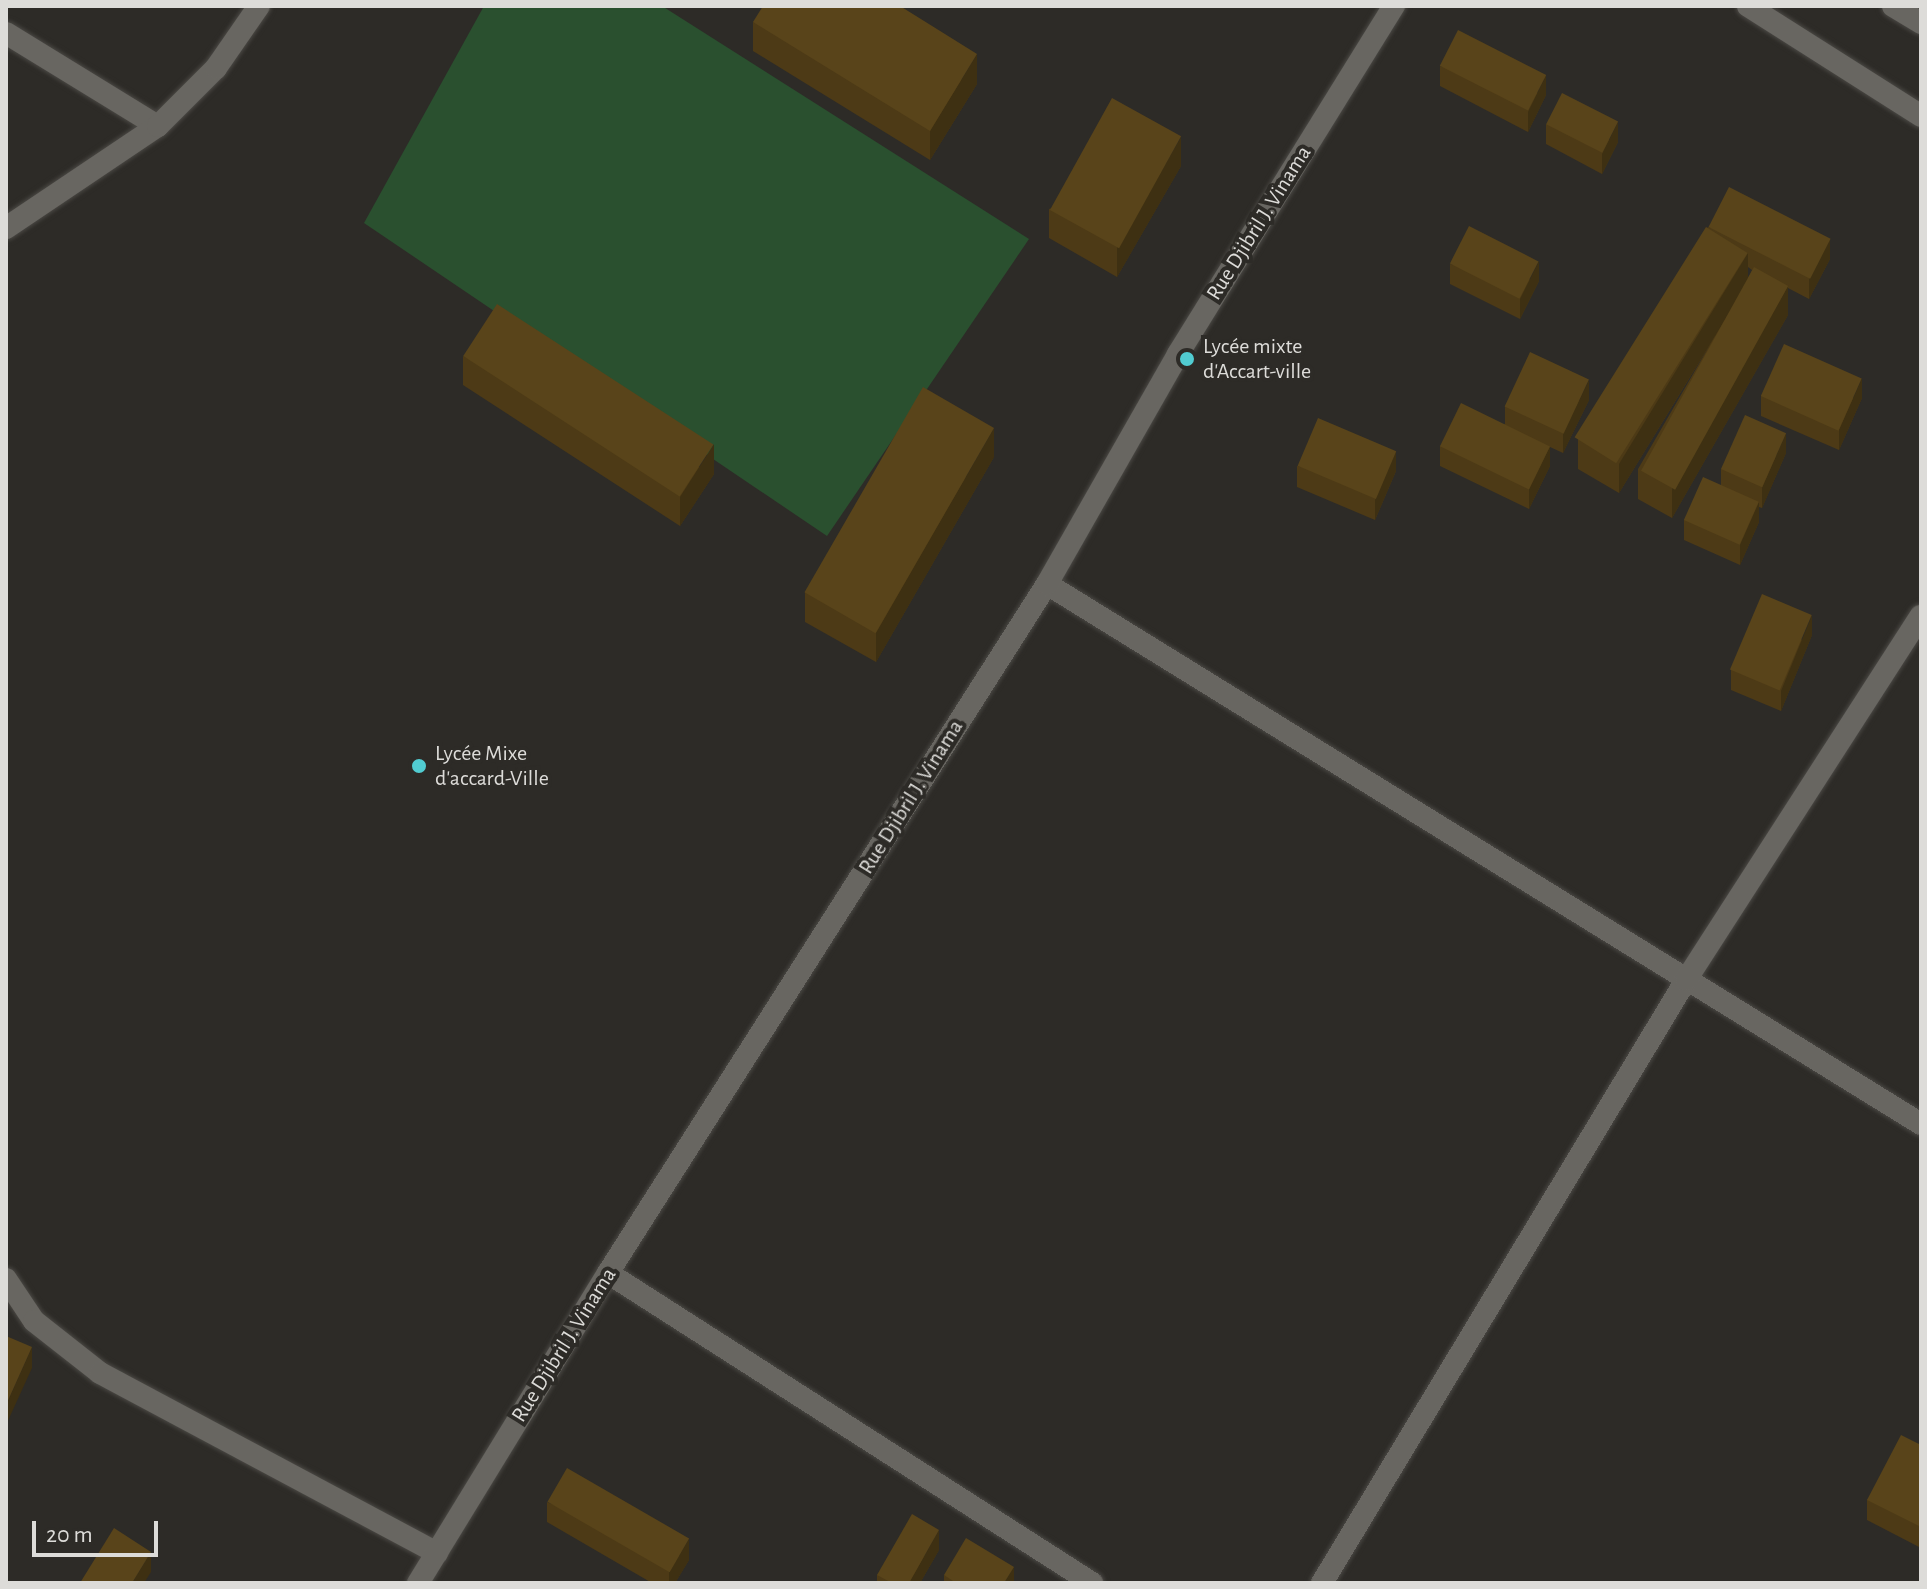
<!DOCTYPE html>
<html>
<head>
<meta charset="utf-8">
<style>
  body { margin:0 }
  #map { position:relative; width:1927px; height:1589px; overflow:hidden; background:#2d2b27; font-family:"Alegreya Sans",sans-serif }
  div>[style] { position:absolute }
  .green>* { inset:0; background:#2a502f }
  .roads { filter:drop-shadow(0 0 2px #4a4844) drop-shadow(0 0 2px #4a4844) }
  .minor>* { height:22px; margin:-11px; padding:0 11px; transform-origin:11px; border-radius:11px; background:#686661 }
  .tertiary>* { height:22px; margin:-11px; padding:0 11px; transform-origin:11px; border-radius:11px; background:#686661 }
  .secondary>* { height:22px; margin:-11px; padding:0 11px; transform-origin:11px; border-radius:11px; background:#686661 }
  .wall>* { inset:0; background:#4d3a16 }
  .shaded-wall>* { inset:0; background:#3e3012 }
  .building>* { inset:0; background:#59441a; transform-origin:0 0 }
  .dots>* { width:22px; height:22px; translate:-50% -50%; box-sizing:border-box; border:4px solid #2d2b27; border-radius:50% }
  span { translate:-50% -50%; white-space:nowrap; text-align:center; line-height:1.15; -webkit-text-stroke:8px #2d2b27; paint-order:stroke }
  .street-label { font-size:22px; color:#dddcd9 }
  .poi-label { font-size:22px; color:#dddcd9 }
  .left { translate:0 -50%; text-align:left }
  .frame { position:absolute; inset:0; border:8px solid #dddcd9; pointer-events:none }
  .scale { position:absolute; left:32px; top:1521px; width:126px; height:36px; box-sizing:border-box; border:4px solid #dddcd9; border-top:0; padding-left:10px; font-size:24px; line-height:28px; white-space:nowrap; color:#dddcd9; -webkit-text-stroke:6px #2d2b27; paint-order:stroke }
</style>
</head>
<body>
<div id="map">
  <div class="green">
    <i style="clip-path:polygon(484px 6px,662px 6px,1029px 239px,827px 536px,364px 223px)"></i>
  </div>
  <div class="roads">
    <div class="minor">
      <i style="left:6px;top:33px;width:178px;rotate:31.5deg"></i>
      <i style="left:6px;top:228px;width:183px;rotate:-33.9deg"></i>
      <i style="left:158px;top:126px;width:82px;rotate:-45deg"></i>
      <i style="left:216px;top:68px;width:75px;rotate:-55.3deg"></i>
      <i style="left:1047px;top:584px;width:1027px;rotate:31.71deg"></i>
      <i style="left:608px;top:1273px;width:575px;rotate:32.64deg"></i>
      <i style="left:6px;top:1279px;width:50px;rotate:56.3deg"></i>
      <i style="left:34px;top:1321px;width:84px;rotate:38.2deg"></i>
      <i style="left:100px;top:1373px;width:382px;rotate:28.1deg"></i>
      <i style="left:1322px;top:1583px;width:704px;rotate:-58.88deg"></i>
      <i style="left:1686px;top:980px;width:433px;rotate:-57.2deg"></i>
    </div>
    <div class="tertiary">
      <i style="left:418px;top:1583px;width:364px;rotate:-58.5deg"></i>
      <i style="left:608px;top:1273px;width:817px;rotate:-57.5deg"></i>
      <i style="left:1047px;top:584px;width:265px;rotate:-60.3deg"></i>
      <i style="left:1178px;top:354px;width:410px;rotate:-58.2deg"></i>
    </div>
    <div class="secondary">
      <i style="left:1748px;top:6px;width:205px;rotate:32.4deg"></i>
      <i style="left:1893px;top:6px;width:33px;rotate:31deg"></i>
    </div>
  </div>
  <div class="wall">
    <i style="clip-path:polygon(753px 22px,977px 84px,930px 160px,753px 51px)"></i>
    <i style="clip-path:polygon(1440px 66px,1546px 95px,1528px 132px,1440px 86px)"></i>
    <i style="clip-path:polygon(1546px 124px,1618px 142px,1602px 174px,1546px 144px)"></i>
    <i style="clip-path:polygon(1181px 166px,1117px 277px,1049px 238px,1049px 209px)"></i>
    <i style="clip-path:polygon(evenodd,1708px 227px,1830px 259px,1809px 299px,1788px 288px,1788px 315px,1672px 518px,1638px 499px,1638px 469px,1711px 343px,1619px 493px,1578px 469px,1578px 439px,1708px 227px,1748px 267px,1752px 270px,1748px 278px,1748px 267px)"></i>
    <i style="clip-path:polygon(1450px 264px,1539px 281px,1520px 319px,1450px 284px)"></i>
    <i style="clip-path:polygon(463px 356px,714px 474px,680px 526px,463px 385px)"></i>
    <i style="clip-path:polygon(1761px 396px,1862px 398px,1839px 450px,1761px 416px)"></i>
    <i style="clip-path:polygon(1589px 400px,1563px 453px,1550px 447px,1550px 466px,1529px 509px,1440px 466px,1440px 446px,1505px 424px,1505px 406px)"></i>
    <i style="clip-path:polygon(1786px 453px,1762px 508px,1759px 507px,1759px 522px,1740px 565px,1684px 540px,1684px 520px,1721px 485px,1721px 469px)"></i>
    <i style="clip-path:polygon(994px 457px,876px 662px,805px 622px,805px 592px)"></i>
    <i style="clip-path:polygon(1297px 466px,1396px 471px,1375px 520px,1297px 487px)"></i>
    <i style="clip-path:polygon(1812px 635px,1781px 711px,1731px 690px,1731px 670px)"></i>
    <i style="clip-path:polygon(1921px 1445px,1921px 1548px,1867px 1520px,1867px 1500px)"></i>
    <i style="clip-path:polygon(547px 1502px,689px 1560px,675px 1583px,652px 1583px,547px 1522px)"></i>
    <i style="clip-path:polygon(939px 1550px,920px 1583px,877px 1583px,877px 1575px)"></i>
    <i style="clip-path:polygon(944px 1575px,1014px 1583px,944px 1583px)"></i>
  </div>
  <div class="shaded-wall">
    <i style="clip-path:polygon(977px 54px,977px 84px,930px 160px,930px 131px)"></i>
    <i style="clip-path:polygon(1546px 75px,1546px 95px,1528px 132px,1528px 112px)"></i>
    <i style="clip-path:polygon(1618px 122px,1618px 142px,1602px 174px,1602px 154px)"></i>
    <i style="clip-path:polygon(1181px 137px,1181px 166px,1117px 277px,1117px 248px)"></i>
    <i style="clip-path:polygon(1830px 239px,1830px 259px,1809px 299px,1809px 279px)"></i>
    <i style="clip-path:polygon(1748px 253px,1748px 282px,1619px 493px,1619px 464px)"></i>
    <i style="clip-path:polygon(1539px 261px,1539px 281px,1520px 319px,1520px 299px)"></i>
    <i style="clip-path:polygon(1788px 286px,1788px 315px,1672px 518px,1672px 489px)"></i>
    <i style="clip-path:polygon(1862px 378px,1862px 398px,1839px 450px,1839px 430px)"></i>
    <i style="clip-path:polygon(1589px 380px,1589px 400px,1563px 453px,1563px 433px)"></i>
    <i style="clip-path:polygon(994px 428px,994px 457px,876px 662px,876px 633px)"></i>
    <i style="clip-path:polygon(1786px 433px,1786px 453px,1762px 508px,1762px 488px)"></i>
    <i style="clip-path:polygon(714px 444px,714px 474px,680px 526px,680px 497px)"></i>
    <i style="clip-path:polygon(1550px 446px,1550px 466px,1529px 509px,1529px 489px)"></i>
    <i style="clip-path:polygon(1396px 451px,1396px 471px,1375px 520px,1375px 500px)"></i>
    <i style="clip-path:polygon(1759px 502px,1759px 522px,1740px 565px,1740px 545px)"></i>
    <i style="clip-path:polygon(1812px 615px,1812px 635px,1781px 711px,1781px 691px)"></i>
    <i style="clip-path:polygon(32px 1347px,32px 1368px,6px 1425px,6px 1405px)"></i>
    <i style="clip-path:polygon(939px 1530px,939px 1550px,920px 1583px,909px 1583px)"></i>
    <i style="clip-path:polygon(689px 1539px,689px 1560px,675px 1583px,669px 1583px,669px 1572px)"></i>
    <i style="clip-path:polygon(151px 1552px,151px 1572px,144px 1583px,132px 1583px)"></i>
    <i style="clip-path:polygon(1014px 1567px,1014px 1583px,1004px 1583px)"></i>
  </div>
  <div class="building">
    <i style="clip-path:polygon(763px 6px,900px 6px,977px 54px,930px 131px,753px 22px)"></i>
    <i style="left:1458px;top:30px;width:99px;height:40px;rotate:27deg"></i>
    <i style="left:1562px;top:93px;width:63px;height:35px;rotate:27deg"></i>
    <i style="left:1112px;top:98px;width:79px;height:128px;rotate:29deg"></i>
    <i style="left:1729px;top:187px;width:114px;height:45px;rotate:27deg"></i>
    <i style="left:1469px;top:226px;width:78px;height:42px;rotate:27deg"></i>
    <i style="left:1706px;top:227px;width:49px;height:248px;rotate:32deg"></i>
    <i style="left:1754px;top:267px;width:39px;height:233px;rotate:29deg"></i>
    <i style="left:497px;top:304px;width:258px;height:62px;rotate:33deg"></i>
    <i style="left:1784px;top:344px;width:85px;height:57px;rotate:24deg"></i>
    <i style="left:1530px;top:352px;width:65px;height:60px;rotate:25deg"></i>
    <i style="left:923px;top:387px;width:82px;height:237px;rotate:30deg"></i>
    <i style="left:1461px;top:403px;width:99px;height:48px;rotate:26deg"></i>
    <i style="left:1745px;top:415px;width:45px;height:59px;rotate:24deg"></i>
    <i style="left:1318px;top:418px;width:85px;height:52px;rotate:23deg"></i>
    <i style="left:1703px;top:477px;width:61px;height:47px;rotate:24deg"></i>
    <i style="left:1762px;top:594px;width:54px;height:82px;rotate:23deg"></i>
    <i style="clip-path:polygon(6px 1336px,32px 1347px,6px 1405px)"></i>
    <i style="clip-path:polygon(1901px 1435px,1921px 1445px,1921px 1527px,1867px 1500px)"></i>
    <i style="left:567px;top:1468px;width:141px;height:39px;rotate:30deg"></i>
    <i style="clip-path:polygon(912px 1514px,939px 1530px,909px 1583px,892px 1583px,877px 1575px)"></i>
    <i style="clip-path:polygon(114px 1528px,151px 1552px,132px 1583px,80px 1583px)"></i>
    <i style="clip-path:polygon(966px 1538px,1014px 1567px,1004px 1583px,956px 1583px,944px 1575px)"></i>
  </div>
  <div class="dots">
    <i style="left:1187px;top:359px;background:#51ccd1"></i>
    <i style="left:419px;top:766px;background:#51ccd1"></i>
  </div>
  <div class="street-label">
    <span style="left:1259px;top:223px;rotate:-58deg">Rue Djibril J. Vinama</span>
    <span style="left:911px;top:797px;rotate:-58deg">Rue Djibril J. Vinama</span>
    <span style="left:564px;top:1345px;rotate:-58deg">Rue Djibril J. Vinama</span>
  </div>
  <div class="poi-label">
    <span class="left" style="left:1203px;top:359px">Lycée mixte<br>d'Accart-ville</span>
    <span class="left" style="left:435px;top:766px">Lycée Mixe<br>d'accard-Ville</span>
  </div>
  <div class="frame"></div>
  <div class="scale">20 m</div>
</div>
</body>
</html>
